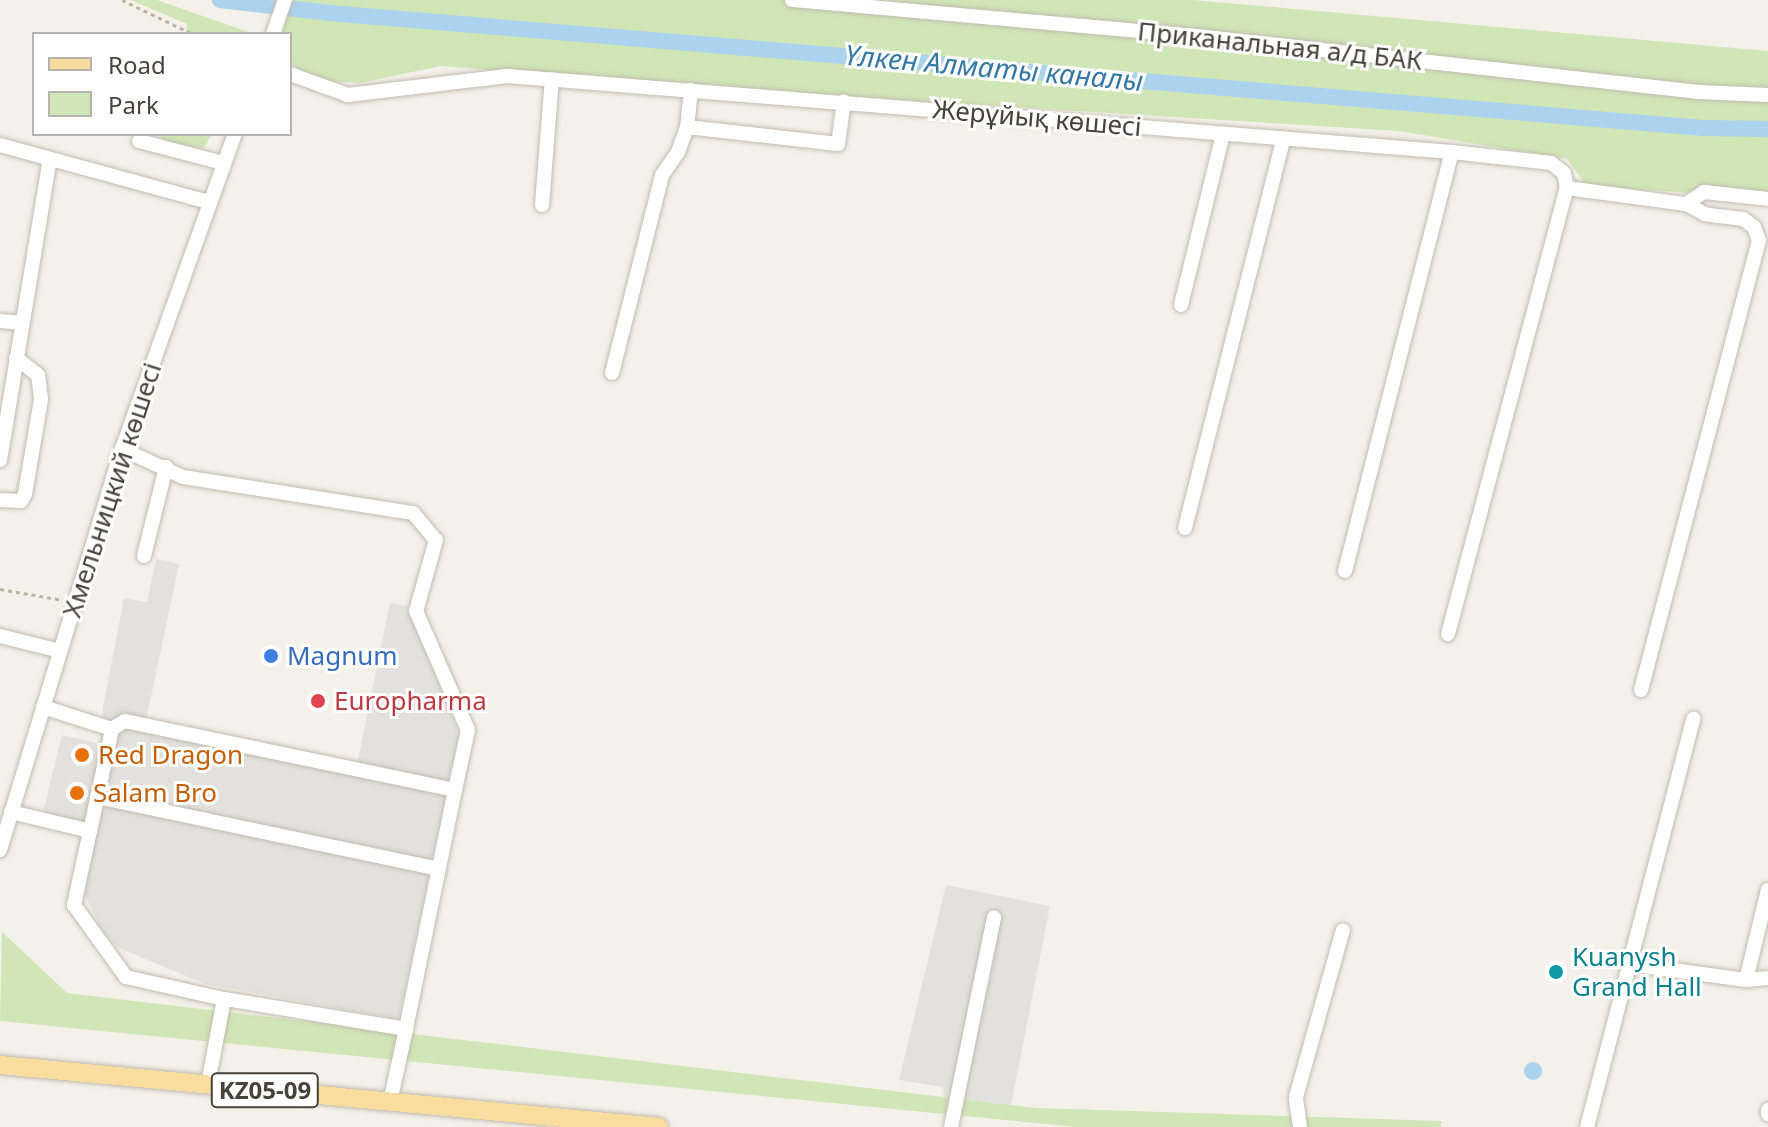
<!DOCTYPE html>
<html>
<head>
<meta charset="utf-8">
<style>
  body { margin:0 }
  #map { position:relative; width:1768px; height:1127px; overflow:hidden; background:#f4f1ea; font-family:"Noto Sans",sans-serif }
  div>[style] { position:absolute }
  .green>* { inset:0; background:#d1e6b6 }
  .parking>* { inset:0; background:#e3e1de }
  .water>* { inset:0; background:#abd3ed }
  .round { border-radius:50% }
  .canal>* { height:16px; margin:-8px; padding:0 8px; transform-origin:8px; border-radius:8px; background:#abd3ed }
  .path>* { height:3px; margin-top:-1.5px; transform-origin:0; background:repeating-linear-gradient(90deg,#c0b49f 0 4px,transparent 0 8px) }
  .roads { filter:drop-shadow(0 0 2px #c2bcb0) drop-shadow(0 0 2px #c2bcb0) }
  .minor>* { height:14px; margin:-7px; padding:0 7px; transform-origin:7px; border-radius:7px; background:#fff }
  .major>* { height:18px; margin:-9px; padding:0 9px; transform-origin:9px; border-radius:9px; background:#f8dd9f }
  .dots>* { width:22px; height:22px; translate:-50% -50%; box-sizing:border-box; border:4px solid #fff; border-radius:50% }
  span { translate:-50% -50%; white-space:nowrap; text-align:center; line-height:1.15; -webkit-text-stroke:6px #fff; paint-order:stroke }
  .shield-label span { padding:2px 6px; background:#fff; border:2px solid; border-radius:6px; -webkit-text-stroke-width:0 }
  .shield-label { font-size:24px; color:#484239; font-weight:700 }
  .street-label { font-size:26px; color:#484239 }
  .shop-label { font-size:26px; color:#366cbe }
  .left { translate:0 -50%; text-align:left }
  .health-label { font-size:26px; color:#be3a42 }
  .food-label { font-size:26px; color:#c56008 }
  .culture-label { font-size:26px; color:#0d838f }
  .water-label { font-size:28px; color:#3579a6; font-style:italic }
  .legend { position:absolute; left:32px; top:32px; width:260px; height:104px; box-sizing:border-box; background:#fff; border:2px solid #b6b3b0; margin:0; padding:10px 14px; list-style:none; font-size:24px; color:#484239 }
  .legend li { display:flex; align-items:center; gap:16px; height:40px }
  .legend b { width:40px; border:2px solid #b6b3b0 }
</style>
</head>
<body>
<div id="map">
  <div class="green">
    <i style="clip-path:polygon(131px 0,157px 0,254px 34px,186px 34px,187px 24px)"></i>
    <i style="clip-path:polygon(294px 0,1193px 0,1768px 51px,1768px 198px,1587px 186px,1567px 159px,1399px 131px,772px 92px,441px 66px,360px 83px,326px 81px,290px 65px,290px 34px,281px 34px)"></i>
    <i style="clip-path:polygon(160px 134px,212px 134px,204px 148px,164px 143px)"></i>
    <i style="clip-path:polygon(2px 932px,67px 993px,1036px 1108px,1442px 1121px,1440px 1127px,1077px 1127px,0 1021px)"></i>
  </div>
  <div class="parking">
    <i style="clip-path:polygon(156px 559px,179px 564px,144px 730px,355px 775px,390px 603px,407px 606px,459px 733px,399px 1019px,205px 984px,119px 948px,104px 934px,82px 889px,96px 826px,43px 812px,62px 735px,101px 744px,103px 707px,124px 598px,147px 602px)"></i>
    <i style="clip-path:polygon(946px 885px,1050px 906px,1011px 1105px,944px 1097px,943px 1087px,899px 1080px)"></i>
  </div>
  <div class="water">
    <i class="round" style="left:1524px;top:1062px;width:18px;height:18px"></i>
  </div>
  <div class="canal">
    <i style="left:220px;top:0;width:110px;rotate:6.8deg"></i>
    <i style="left:329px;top:13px;width:1379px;rotate:4.78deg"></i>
    <i style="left:1703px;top:128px;width:65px;rotate:0.9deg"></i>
  </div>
  <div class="path">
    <i style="left:122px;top:0;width:79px;rotate:25.6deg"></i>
    <i style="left:0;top:589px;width:64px;rotate:9.9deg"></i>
  </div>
  <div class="roads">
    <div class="minor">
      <i style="left:792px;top:0;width:406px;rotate:5.1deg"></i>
      <i style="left:1196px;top:36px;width:506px;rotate:6.35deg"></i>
      <i style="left:1699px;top:92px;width:69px;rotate:2.5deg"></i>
      <i style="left:273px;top:34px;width:36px;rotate:-71deg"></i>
      <i style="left:290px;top:74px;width:62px;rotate:19.9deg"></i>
      <i style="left:348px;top:95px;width:160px;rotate:-6.8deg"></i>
      <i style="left:507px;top:76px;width:948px;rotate:4.6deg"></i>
      <i style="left:1452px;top:152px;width:100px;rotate:6.3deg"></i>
      <i style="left:1551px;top:163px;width:16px;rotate:38deg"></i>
      <i style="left:1564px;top:173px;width:15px;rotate:79deg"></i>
      <i style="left:1567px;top:188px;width:120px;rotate:7.7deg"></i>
      <i style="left:1686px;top:204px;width:22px;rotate:-34deg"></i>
      <i style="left:1704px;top:192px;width:64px;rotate:6.2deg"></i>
      <i style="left:691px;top:90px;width:37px;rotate:96deg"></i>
      <i style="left:687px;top:127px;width:152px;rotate:6.4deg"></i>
      <i style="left:838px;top:144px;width:43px;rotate:-82.1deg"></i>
      <i style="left:139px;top:141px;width:87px;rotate:14.7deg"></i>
      <i style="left:0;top:145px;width:217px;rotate:15.3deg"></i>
      <i style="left:542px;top:205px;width:126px;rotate:-85.5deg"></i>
      <i style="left:1181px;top:305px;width:176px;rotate:-76.2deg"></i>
      <i style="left:0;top:321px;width:21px;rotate:5deg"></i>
      <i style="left:612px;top:373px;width:204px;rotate:-75.8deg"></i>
      <i style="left:662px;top:175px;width:28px;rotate:-55deg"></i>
      <i style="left:678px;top:152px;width:27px;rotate:-70deg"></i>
      <i style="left:122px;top:449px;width:67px;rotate:24.7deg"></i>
      <i style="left:183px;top:477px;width:233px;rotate:8.9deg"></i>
      <i style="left:413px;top:513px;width:35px;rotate:50deg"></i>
      <i style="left:436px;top:540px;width:74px;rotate:105.7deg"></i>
      <i style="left:416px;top:611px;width:130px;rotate:66.4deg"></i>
      <i style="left:468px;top:730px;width:61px;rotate:102.2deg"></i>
      <i style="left:0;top:460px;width:305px;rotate:-80.6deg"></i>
      <i style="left:0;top:500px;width:21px;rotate:3deg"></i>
      <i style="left:21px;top:501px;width:8px;rotate:-60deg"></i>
      <i style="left:25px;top:494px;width:96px;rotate:-80.4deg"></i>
      <i style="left:41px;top:399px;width:24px;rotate:-97deg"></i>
      <i style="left:38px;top:375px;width:28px;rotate:-142deg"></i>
      <i style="left:1185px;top:528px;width:402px;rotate:-75.8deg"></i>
      <i style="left:144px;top:556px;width:92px;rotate:-76.1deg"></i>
      <i style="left:1345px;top:571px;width:432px;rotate:-75.7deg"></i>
      <i style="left:1448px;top:634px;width:462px;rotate:-75.1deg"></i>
      <i style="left:0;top:636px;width:62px;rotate:14deg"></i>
      <i style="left:1641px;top:690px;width:465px;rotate:-75.3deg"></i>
      <i style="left:1759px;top:240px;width:14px;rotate:-111deg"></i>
      <i style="left:1754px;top:227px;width:14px;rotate:-144deg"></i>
      <i style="left:1743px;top:219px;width:38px;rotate:-173deg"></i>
      <i style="left:1705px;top:214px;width:21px;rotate:-152deg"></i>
      <i style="left:43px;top:707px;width:72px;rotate:17.7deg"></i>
      <i style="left:112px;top:729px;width:15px;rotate:-32deg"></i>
      <i style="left:125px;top:721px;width:337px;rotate:11.8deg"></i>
      <i style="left:455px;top:790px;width:244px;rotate:101.6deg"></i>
      <i style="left:406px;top:1029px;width:184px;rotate:-170.6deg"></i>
      <i style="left:224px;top:999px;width:86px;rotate:100.7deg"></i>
      <i style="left:97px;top:797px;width:349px;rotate:11.9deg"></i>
      <i style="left:11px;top:812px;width:81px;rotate:13.5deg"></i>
      <i style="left:90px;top:831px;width:76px;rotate:102.2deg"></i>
      <i style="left:74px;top:905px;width:89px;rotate:54.2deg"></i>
      <i style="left:126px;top:977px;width:100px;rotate:12.7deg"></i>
      <i style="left:90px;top:831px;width:104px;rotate:-77.8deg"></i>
      <i style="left:0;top:850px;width:419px;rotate:-73.1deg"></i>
      <i style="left:122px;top:449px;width:335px;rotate:-70.3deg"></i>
      <i style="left:1629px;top:964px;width:118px;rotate:7.8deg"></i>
      <i style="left:1746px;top:980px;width:22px;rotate:-5deg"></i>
      <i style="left:1746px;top:980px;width:93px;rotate:-76.3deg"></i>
      <i style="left:390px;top:1102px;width:75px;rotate:-77.6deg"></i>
      <i style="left:1768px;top:1110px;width:4px;rotate:90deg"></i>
      <i style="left:951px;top:1127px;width:214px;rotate:-78.4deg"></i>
      <i style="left:1300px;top:1127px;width:30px;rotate:-98deg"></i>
      <i style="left:1296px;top:1097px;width:173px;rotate:-74.3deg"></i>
      <i style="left:1587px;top:1127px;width:422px;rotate:-75.4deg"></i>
    </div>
    <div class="major">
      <i style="left:0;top:1065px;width:662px;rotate:5.37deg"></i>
    </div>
  </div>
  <div class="dots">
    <i style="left:271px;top:656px;background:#3f7fe0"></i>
    <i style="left:318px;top:701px;background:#e0444e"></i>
    <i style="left:82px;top:755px;background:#e8710a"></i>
    <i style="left:77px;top:793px;background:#e8710a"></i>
    <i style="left:1556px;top:972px;background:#0f9aa8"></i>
  </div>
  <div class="shield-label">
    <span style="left:265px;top:1090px">KZ05-09</span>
  </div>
  <div class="street-label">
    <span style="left:1280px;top:46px;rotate:6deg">Приканальная а/д БАК</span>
    <span style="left:1037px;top:118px;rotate:5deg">Жерұйық көшесі</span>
    <span style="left:112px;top:490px;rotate:-72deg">Хмельницкий көшесі</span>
  </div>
  <div class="shop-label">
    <span class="left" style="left:287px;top:656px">Magnum</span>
  </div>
  <div class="health-label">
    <span class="left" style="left:334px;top:701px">Europharma</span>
  </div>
  <div class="food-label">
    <span class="left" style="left:98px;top:755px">Red Dragon</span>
    <span class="left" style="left:93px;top:793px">Salam Bro</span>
  </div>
  <div class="culture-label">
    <span class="left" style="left:1572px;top:972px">Kuanysh<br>Grand Hall</span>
  </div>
  <div class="water-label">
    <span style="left:994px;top:67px;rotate:5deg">Үлкен Алматы каналы</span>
  </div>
  <ul class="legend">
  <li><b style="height:10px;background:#f8dd9f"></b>Road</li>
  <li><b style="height:22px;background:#d1e6b6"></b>Park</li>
  </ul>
</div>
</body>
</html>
